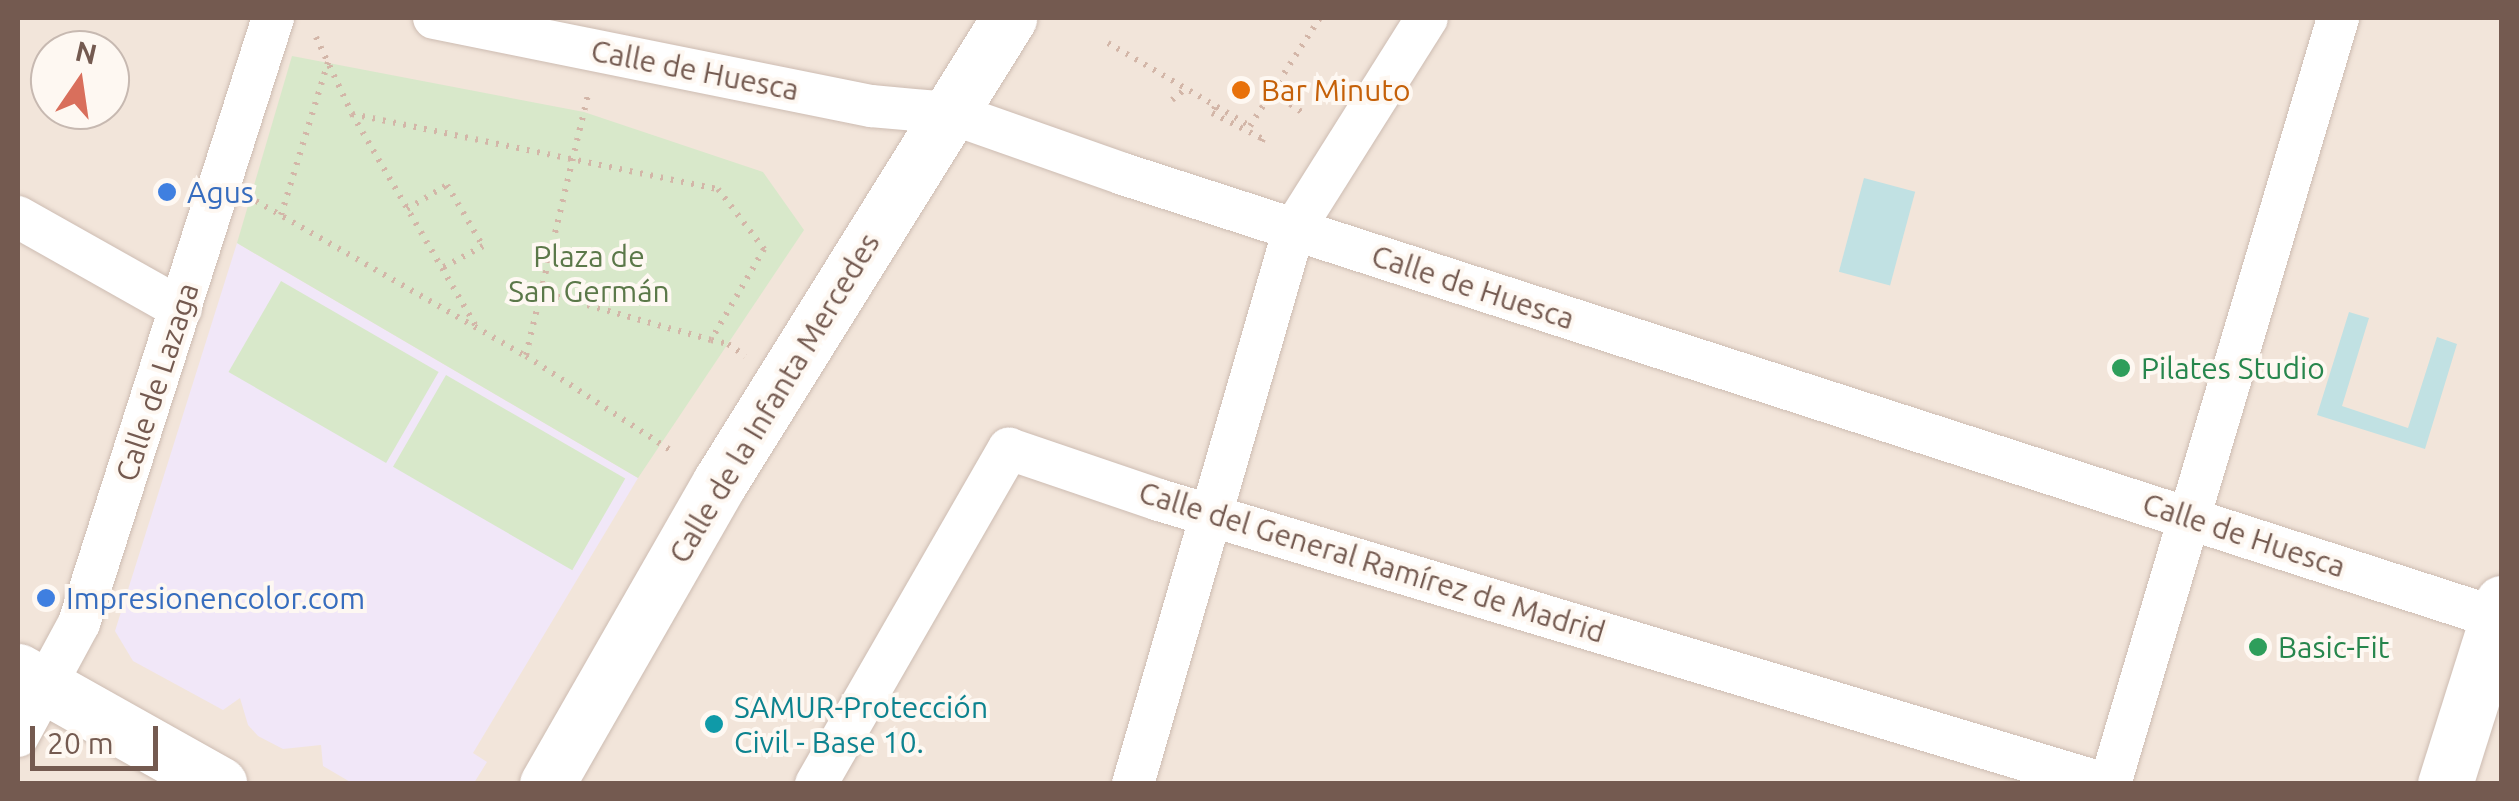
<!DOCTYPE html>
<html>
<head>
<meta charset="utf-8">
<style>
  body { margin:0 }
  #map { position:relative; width:2519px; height:801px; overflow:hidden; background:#fbf4eb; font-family:Ubuntu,sans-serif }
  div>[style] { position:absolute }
  .residential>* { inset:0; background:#f2e5da }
  .education>* { inset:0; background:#f1e7f8 }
  .green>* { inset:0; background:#d8e8ca; transform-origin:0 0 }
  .water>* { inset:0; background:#c1e1e3; transform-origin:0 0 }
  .path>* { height:6px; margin-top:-3px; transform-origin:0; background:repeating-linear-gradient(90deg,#d3b6a8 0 2.5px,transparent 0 10.5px) }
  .roads { filter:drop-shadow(0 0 2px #cdbcb2) drop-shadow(0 0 2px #cdbcb2) }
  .street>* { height:42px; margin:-21px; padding:0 21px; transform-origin:21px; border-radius:21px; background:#fff }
  .secondary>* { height:55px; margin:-27.5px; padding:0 27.5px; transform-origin:27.5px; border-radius:27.5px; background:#fff }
  .dots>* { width:28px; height:28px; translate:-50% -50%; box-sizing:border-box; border:5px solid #fef8f2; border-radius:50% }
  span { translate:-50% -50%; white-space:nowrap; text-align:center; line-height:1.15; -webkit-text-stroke:8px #fef8f2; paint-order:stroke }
  .street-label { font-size:30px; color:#745a50 }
  .food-label { font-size:30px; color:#c56008 }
  .left { translate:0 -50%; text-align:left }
  .shop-label { font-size:30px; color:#366cbe }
  .park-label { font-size:30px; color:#5b7849 }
  .leisure-label { font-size:30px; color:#27864d }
  .culture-label { font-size:30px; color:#0d838f }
  .frame { position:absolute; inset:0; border:20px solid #745a50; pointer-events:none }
  .north { position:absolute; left:30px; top:30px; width:100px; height:100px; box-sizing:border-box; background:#fef8f2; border:2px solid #c7b9b1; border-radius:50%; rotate:13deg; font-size:28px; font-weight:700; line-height:40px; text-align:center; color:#745a50 }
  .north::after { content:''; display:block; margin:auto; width:35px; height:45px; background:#d96f5c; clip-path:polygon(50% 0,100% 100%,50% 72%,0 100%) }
  .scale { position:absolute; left:30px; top:726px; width:128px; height:45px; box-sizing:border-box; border:5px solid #745a50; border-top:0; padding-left:12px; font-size:30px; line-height:35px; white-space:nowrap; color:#745a50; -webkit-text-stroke:8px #fef8f2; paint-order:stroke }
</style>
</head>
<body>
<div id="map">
  <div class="residential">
    <i style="clip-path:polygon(evenodd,18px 18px,2501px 18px,2501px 783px,18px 783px,18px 18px,50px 50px,110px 50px,110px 110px,50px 110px,50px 50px)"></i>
  </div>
  <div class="education">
    <i style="clip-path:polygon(237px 243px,638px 478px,473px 753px,487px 762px,474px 783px,352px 783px,323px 766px,321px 745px,283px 749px,258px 736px,248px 725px,240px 698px,223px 710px,133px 661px,115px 631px)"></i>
  </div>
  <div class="green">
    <i style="clip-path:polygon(292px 56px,584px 112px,763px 172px,804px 230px,638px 478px,237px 243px)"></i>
    <i style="left:281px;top:281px;width:182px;height:105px;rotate:30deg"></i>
    <i style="left:446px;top:375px;width:207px;height:106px;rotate:30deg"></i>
  </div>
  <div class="water">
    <i style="left:1864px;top:178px;width:53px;height:97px;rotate:15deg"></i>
    <i style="clip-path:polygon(2349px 312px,2369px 318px,2342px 406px,2408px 428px,2437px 337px,2457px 344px,2425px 449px,2317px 415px)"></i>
  </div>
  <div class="path">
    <i style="left:316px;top:37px;width:85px;rotate:64.9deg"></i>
    <i style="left:352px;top:114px;width:246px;rotate:59.7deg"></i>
    <i style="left:1108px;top:43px;width:164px;rotate:30.3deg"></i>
    <i style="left:1250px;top:126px;width:129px;rotate:-57.1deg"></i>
    <i style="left:1273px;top:92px;width:38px;rotate:35deg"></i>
    <i style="left:1172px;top:100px;width:17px;rotate:-40deg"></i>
    <i style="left:1215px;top:107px;width:7px;rotate:117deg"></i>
    <i style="left:1212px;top:113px;width:57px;rotate:27deg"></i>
    <i style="left:1263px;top:139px;width:9px;rotate:117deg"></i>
    <i style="left:352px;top:114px;width:374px;rotate:11.6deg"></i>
    <i style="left:718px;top:189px;width:76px;rotate:52.5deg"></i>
    <i style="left:764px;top:249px;width:105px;rotate:120.2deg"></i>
    <i style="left:711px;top:340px;width:177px;rotate:-164.2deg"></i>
    <i style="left:256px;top:201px;width:311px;rotate:29.9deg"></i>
    <i style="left:526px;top:356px;width:178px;rotate:33.1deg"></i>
    <i style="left:407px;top:209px;width:47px;rotate:-31deg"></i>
    <i style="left:447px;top:185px;width:71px;rotate:59.5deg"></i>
    <i style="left:483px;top:246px;width:47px;rotate:151.8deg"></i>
    <i style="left:281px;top:215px;width:160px;rotate:-72.9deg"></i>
    <i style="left:711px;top:340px;width:17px;rotate:13deg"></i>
    <i style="left:728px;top:344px;width:21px;rotate:35deg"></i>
    <i style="left:526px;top:355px;width:268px;rotate:-76.6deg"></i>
  </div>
  <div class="roads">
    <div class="street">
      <i style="left:434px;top:18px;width:446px;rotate:11.4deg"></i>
      <i style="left:871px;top:106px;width:79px;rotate:5.1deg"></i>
      <i style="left:950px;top:113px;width:183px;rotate:19.4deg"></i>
      <i style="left:1123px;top:174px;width:1444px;rotate:17.91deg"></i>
      <i style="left:18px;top:217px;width:187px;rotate:29.4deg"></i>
      <i style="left:18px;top:736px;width:128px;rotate:-61.6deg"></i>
      <i style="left:79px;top:623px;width:635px;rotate:-72.22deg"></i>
      <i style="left:816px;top:784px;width:387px;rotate:-60.1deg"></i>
      <i style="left:1009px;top:449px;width:158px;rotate:18.8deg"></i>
      <i style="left:1159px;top:500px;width:988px;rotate:16.71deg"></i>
      <i style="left:1133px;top:784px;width:578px;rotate:-73.82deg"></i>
      <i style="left:1294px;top:229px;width:249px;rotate:-57.8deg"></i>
      <i style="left:2110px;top:784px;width:799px;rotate:-73.42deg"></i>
    </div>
    <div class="secondary">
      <i style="left:18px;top:671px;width:231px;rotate:29.3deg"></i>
      <i style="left:547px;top:784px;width:348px;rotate:-60.2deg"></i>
      <i style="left:720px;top:482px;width:547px;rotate:-58.08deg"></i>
      <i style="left:2445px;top:784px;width:190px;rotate:-72.5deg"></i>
    </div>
  </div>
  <div class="dots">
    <i style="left:1241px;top:90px;background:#e8710a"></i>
    <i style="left:167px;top:192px;background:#3f7fe0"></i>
    <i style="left:2121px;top:368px;background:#2e9e5b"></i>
    <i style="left:46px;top:598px;background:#3f7fe0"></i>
    <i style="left:2258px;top:647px;background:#2e9e5b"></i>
    <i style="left:714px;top:724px;background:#0f9aa8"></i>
  </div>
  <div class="street-label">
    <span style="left:695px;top:70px;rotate:11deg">Calle de Huesca</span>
    <span style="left:1473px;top:287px;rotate:18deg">Calle de Huesca</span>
    <span style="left:157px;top:382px;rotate:-72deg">Calle de Lazaga</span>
    <span style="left:774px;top:398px;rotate:-59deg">Calle de la Infanta Mercedes</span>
    <span style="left:2244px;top:535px;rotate:18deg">Calle de Huesca</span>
    <span style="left:1372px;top:562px;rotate:17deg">Calle del General Ramírez de Madrid</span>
  </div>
  <div class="food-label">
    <span class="left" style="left:1261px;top:90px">Bar Minuto</span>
  </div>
  <div class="shop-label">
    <span class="left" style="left:187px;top:192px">Agus</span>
    <span class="left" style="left:66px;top:598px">Impresionencolor.com</span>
  </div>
  <div class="park-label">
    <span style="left:589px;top:273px">Plaza de<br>San Germán</span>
  </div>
  <div class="leisure-label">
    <span class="left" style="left:2141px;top:368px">Pilates Studio</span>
    <span class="left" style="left:2278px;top:647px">Basic-Fit</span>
  </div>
  <div class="culture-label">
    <span class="left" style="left:734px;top:724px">SAMUR-Protección<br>Civil - Base 10.</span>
  </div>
  <div class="frame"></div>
  <div class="north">N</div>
  <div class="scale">20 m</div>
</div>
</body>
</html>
